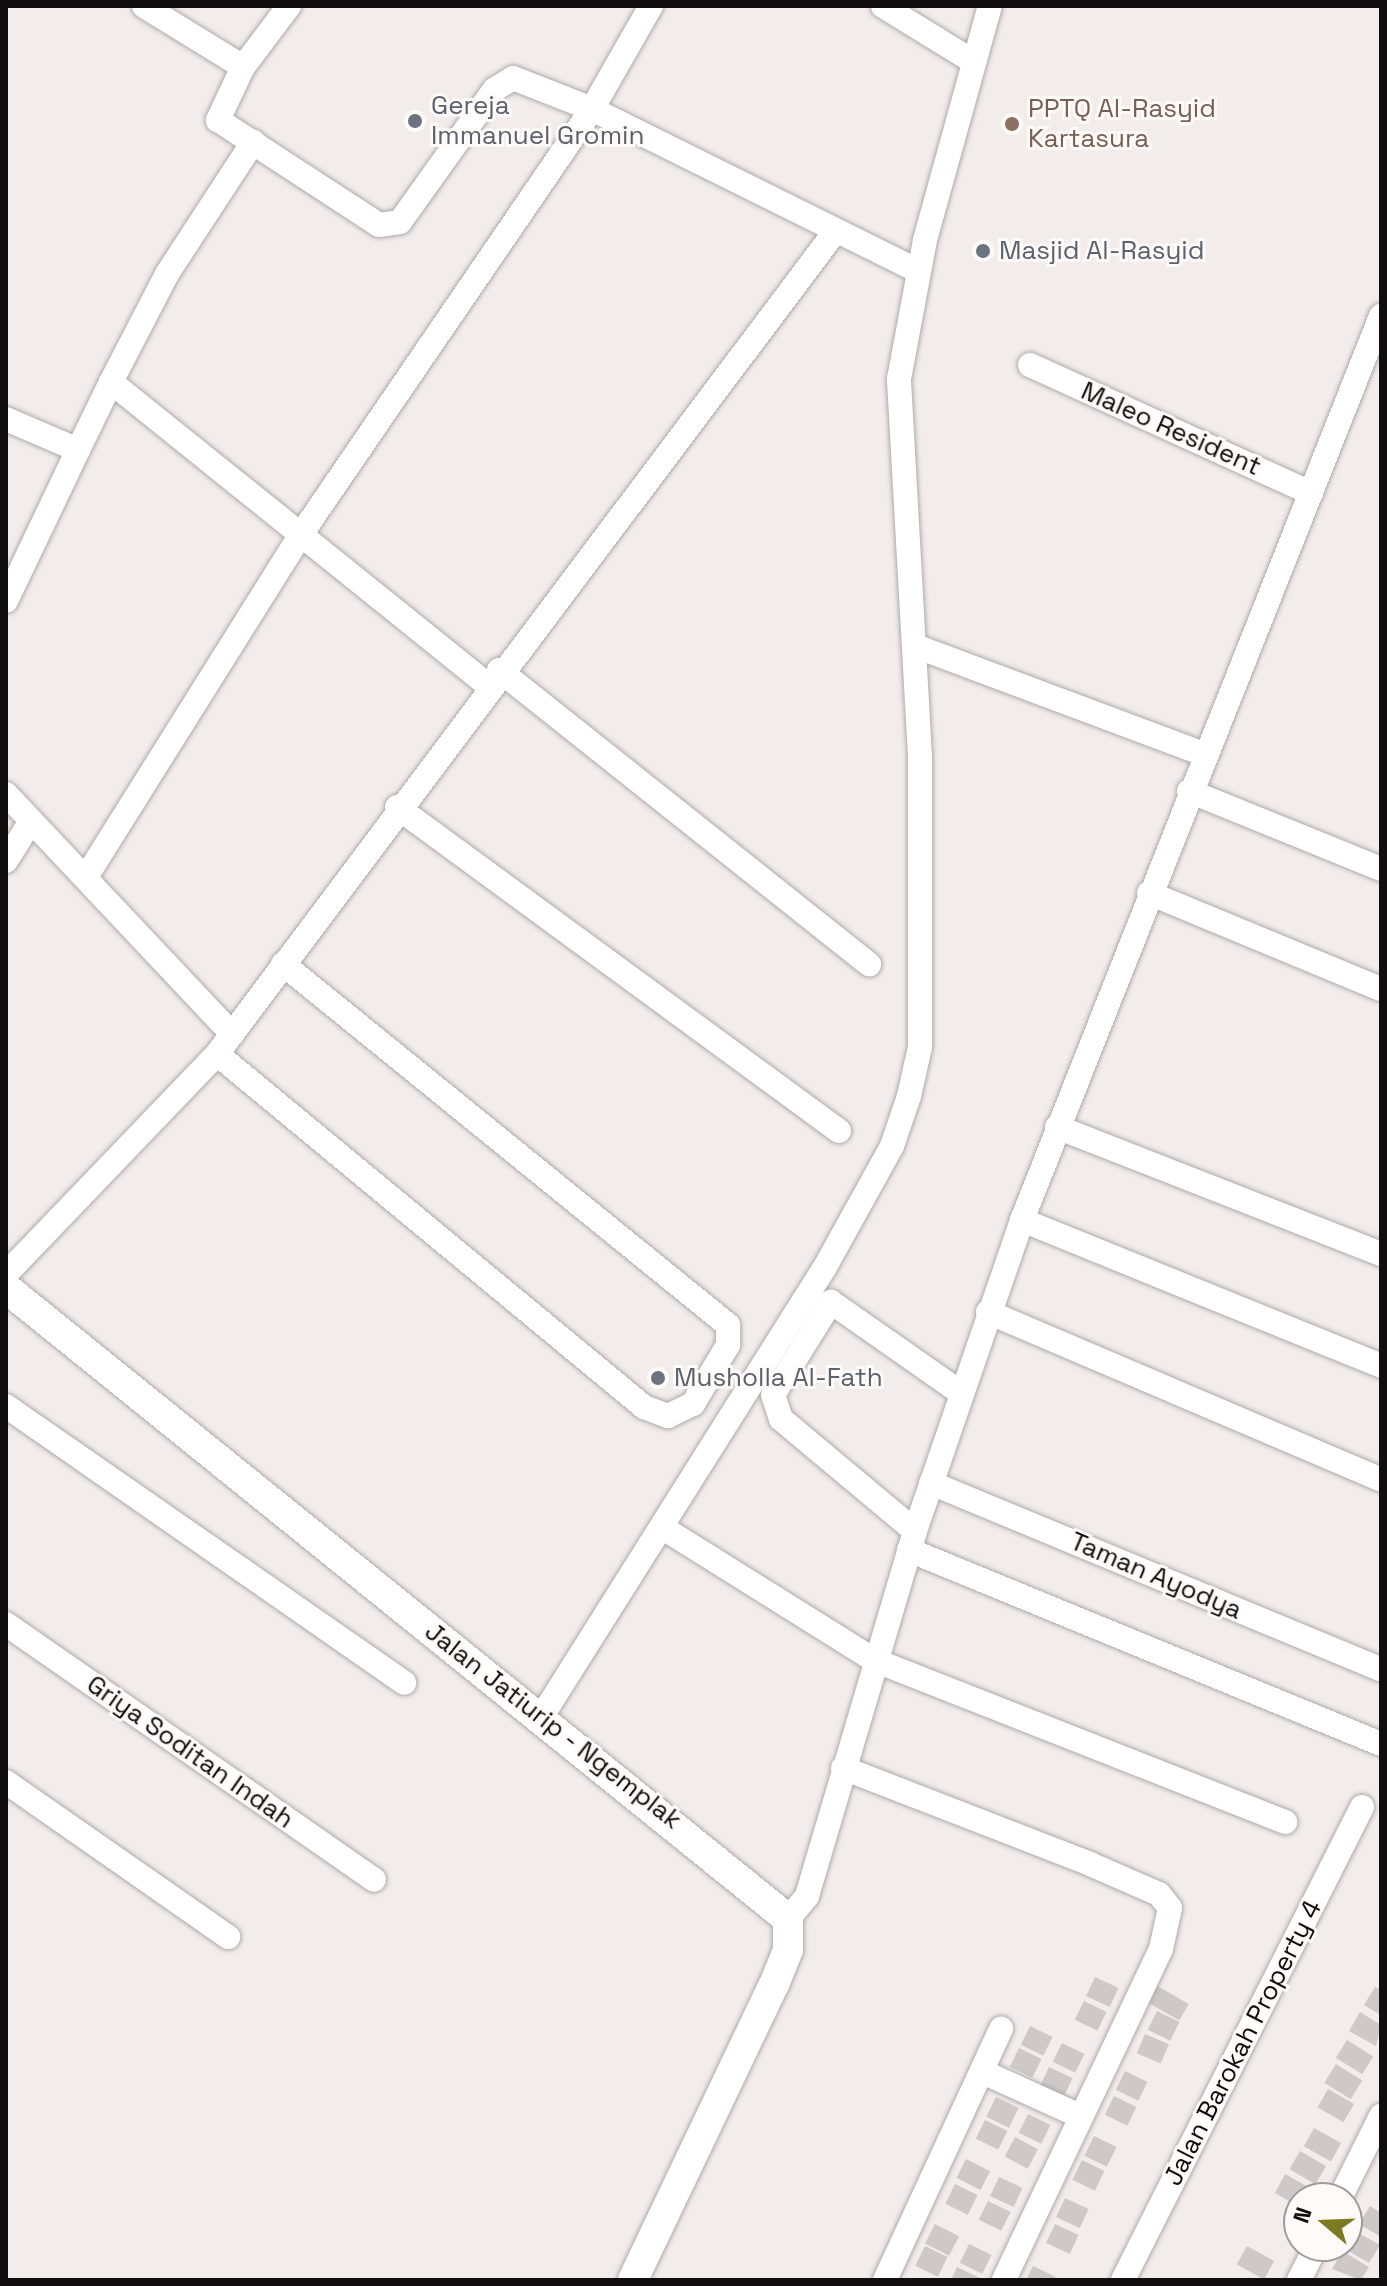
<!DOCTYPE html>
<html>
<head>
<meta charset="utf-8">
<style>
  body { margin:0 }
  #map { position:relative; width:1387px; height:2286px; overflow:hidden; background:#f2ecea; font-family:"Space Grotesk",sans-serif }
  div>[style] { position:absolute }
  .building>* { inset:0; background:#cec8c6; transform-origin:0 0 }
  .roads { filter:drop-shadow(0 0 2px #afaaa8) drop-shadow(0 0 2px #afaaa8) }
  .minor>* { height:24px; margin:-12px; padding:0 12px; transform-origin:12px; border-radius:12px; background:#fff }
  .tertiary>* { height:30px; margin:-15px; padding:0 15px; transform-origin:15px; border-radius:15px; background:#fff }
  .dots>* { width:22px; height:22px; translate:-50% -50%; box-sizing:border-box; border:4px solid #fefaf8; border-radius:50% }
  span { translate:-50% -50%; white-space:nowrap; text-align:center; line-height:1.15; -webkit-text-stroke:6px #fefaf8; paint-order:stroke }
  .worship-label { font-size:26px; color:#5b616d }
  .left { translate:0 -50%; text-align:left }
  .education-label { font-size:26px; color:#785e54 }
  .street-label { font-size:26px; color:#0f0d0d }
  .frame { position:absolute; inset:0; border:8px solid #0f0d0d; pointer-events:none }
  .north { position:absolute; left:1283px; top:2182px; width:80px; height:80px; box-sizing:border-box; background:#fefaf8; border:2px solid #9e9b9a; border-radius:50%; rotate:289deg; font-size:22px; font-weight:700; line-height:32px; text-align:center; color:#0f0d0d }
  .north::after { content:''; display:block; margin:auto; width:28px; height:36px; background:#7c7b22; clip-path:polygon(50% 0,100% 100%,50% 72%,0 100%) }
</style>
</head>
<body>
<div id="map">
  <div class="building">
    <i style="left:1095px;top:1977px;width:26px;height:21px;rotate:25deg"></i>
    <i style="left:1154px;top:1984px;width:40px;height:19px;rotate:30deg"></i>
    <i style="clip-path:polygon(1375px 1987px,1381px 1990px,1381px 2015px,1364px 2005px)"></i>
    <i style="left:1084px;top:2001px;width:25px;height:21px;rotate:26deg"></i>
    <i style="left:1157px;top:2011px;width:25px;height:21px;rotate:26deg"></i>
    <i style="clip-path:polygon(1360px 2012px,1381px 2025px,1376px 2046px,1349px 2031px)"></i>
    <i style="left:1030px;top:2026px;width:25px;height:21px;rotate:26deg"></i>
    <i style="left:1145px;top:2034px;width:26px;height:21px;rotate:23deg"></i>
    <i style="left:1347px;top:2040px;width:31px;height:21px;rotate:32deg"></i>
    <i style="left:1062px;top:2043px;width:25px;height:21px;rotate:26deg"></i>
    <i style="left:1019px;top:2048px;width:25px;height:21px;rotate:26deg"></i>
    <i style="left:1336px;top:2064px;width:31px;height:22px;rotate:32deg"></i>
    <i style="left:1049px;top:2067px;width:26px;height:21px;rotate:25deg"></i>
    <i style="left:1125px;top:2071px;width:25px;height:21px;rotate:26deg"></i>
    <i style="left:1328px;top:2089px;width:30px;height:21px;rotate:30deg"></i>
    <i style="left:1114px;top:2096px;width:25px;height:21px;rotate:26deg"></i>
    <i style="left:996px;top:2097px;width:25px;height:22px;rotate:26deg"></i>
    <i style="left:1028px;top:2114px;width:25px;height:21px;rotate:26deg"></i>
    <i style="left:985px;top:2120px;width:25px;height:21px;rotate:26deg"></i>
    <i style="left:1314px;top:2128px;width:31px;height:21px;rotate:29deg"></i>
    <i style="left:1094px;top:2136px;width:25px;height:22px;rotate:26deg"></i>
    <i style="left:1015px;top:2137px;width:26px;height:22px;rotate:28deg"></i>
    <i style="left:1300px;top:2151px;width:30px;height:21px;rotate:30deg"></i>
    <i style="left:966px;top:2159px;width:27px;height:21px;rotate:27deg"></i>
    <i style="left:1082px;top:2160px;width:25px;height:22px;rotate:26deg"></i>
    <i style="clip-path:polygon(1285px 2174px,1312px 2189px,1299px 2198px,1299px 2207px,1275px 2193px)"></i>
    <i style="left:999px;top:2177px;width:26px;height:21px;rotate:25deg"></i>
    <i style="left:955px;top:2184px;width:25px;height:22px;rotate:26deg"></i>
    <i style="left:1065px;top:2198px;width:26px;height:21px;rotate:25deg"></i>
    <i style="left:988px;top:2201px;width:25px;height:21px;rotate:26deg"></i>
    <i style="clip-path:polygon(1370px 2206px,1381px 2213px,1381px 2237px,1359px 2224px)"></i>
    <i style="left:935px;top:2224px;width:27px;height:22px;rotate:27deg"></i>
    <i style="left:1055px;top:2224px;width:26px;height:21px;rotate:25deg"></i>
    <i style="clip-path:polygon(1353px 2230px,1380px 2245px,1369px 2263px,1340px 2246px,1347px 2246px)"></i>
    <i style="left:969px;top:2244px;width:25px;height:21px;rotate:26deg"></i>
    <i style="left:925px;top:2246px;width:25px;height:22px;rotate:26deg"></i>
    <i style="left:1247px;top:2246px;width:31px;height:21px;rotate:29deg"></i>
    <i style="clip-path:polygon(1342px 2251px,1369px 2267px,1361px 2280px,1332px 2269px)"></i>
    <i style="clip-path:polygon(1033px 2266px,1056px 2277px,1054px 2280px,1026px 2280px)"></i>
    <i style="clip-path:polygon(957px 2267px,984px 2280px,951px 2280px)"></i>
  </div>
  <div class="roads">
    <div class="minor">
      <i style="left:144px;top:6px;width:116px;rotate:31.6deg"></i>
      <i style="left:289px;top:6px;width:76px;rotate:127deg"></i>
      <i style="left:243px;top:67px;width:59px;rotate:115.3deg"></i>
      <i style="left:218px;top:120px;width:192px;rotate:33.1deg"></i>
      <i style="left:379px;top:225px;width:21px;rotate:-8deg"></i>
      <i style="left:400px;top:222px;width:163px;rotate:-54.5deg"></i>
      <i style="left:495px;top:89px;width:21px;rotate:-31deg"></i>
      <i style="left:513px;top:78px;width:85px;rotate:21.4deg"></i>
      <i style="left:592px;top:109px;width:364px;rotate:26.4deg"></i>
      <i style="left:883px;top:6px;width:107px;rotate:31.6deg"></i>
      <i style="left:1030px;top:365px;width:309px;rotate:24.5deg"></i>
      <i style="left:111px;top:382px;width:122px;rotate:-62.6deg"></i>
      <i style="left:167px;top:274px;width:158px;rotate:-56.9deg"></i>
      <i style="left:6px;top:419px;width:78px;rotate:23.3deg"></i>
      <i style="left:78px;top:450px;width:167px;rotate:115.5deg"></i>
      <i style="left:78px;top:450px;width:76px;rotate:-64.1deg"></i>
      <i style="left:111px;top:382px;width:484px;rotate:38.8deg"></i>
      <i style="left:915px;top:646px;width:309px;rotate:20.5deg"></i>
      <i style="left:499px;top:670px;width:473px;rotate:38.5deg"></i>
      <i style="left:1189px;top:791px;width:207px;rotate:22.1deg"></i>
      <i style="left:6px;top:794px;width:330px;rotate:46.7deg"></i>
      <i style="left:397px;top:807px;width:548px;rotate:36.24deg"></i>
      <i style="left:6px;top:861px;width:47px;rotate:-58deg"></i>
      <i style="left:86px;top:877px;width:406px;rotate:-57.9deg"></i>
      <i style="left:302px;top:533px;width:514px;rotate:-55.63deg"></i>
      <i style="left:592px;top:109px;width:119px;rotate:-60.2deg"></i>
      <i style="left:1149px;top:893px;width:251px;rotate:22.5deg"></i>
      <i style="left:217px;top:1054px;width:554px;rotate:39.58deg"></i>
      <i style="left:644px;top:1407px;width:26px;rotate:21deg"></i>
      <i style="left:668px;top:1416px;width:28px;rotate:-26deg"></i>
      <i style="left:693px;top:1404px;width:69px;rotate:-59.3deg"></i>
      <i style="left:728px;top:1345px;width:20px;rotate:-90deg"></i>
      <i style="left:728px;top:1325px;width:573px;rotate:-140.95deg"></i>
      <i style="left:1057px;top:1127px;width:348px;rotate:21.4deg"></i>
      <i style="left:1022px;top:1220px;width:388px;rotate:22.1deg"></i>
      <i style="left:6px;top:1274px;width:305px;rotate:-46.2deg"></i>
      <i style="left:217px;top:1054px;width:1027px;rotate:-53.07deg"></i>
      <i style="left:988px;top:1312px;width:427px;rotate:23.1deg"></i>
      <i style="left:6px;top:1406px;width:485px;rotate:34.8deg"></i>
      <i style="left:931px;top:1483px;width:487px;rotate:22.5deg"></i>
      <i style="left:663px;top:1528px;width:249px;rotate:32deg"></i>
      <i style="left:874px;top:1660px;width:442px;rotate:21.5deg"></i>
      <i style="left:915px;top:1531px;width:175px;rotate:-140.1deg"></i>
      <i style="left:781px;top:1419px;width:25px;rotate:-108deg"></i>
      <i style="left:773px;top:1395px;width:110px;rotate:-58.1deg"></i>
      <i style="left:831px;top:1302px;width:159px;rotate:35deg"></i>
      <i style="left:909px;top:1550px;width:510px;rotate:22.34deg"></i>
      <i style="left:6px;top:1624px;width:448px;rotate:34.8deg"></i>
      <i style="left:542px;top:1716px;width:531px;rotate:-57.78deg"></i>
      <i style="left:825px;top:1267px;width:138px;rotate:-61deg"></i>
      <i style="left:892px;top:1146px;width:53px;rotate:-71.2deg"></i>
      <i style="left:909px;top:1096px;width:50px;rotate:-77.3deg"></i>
      <i style="left:920px;top:1047px;width:291px;rotate:-90deg"></i>
      <i style="left:920px;top:756px;width:378px;rotate:-93.2deg"></i>
      <i style="left:899px;top:379px;width:141px;rotate:-79.4deg"></i>
      <i style="left:925px;top:240px;width:243px;rotate:-74.5deg"></i>
      <i style="left:843px;top:1768px;width:265px;rotate:21.2deg"></i>
      <i style="left:1090px;top:1864px;width:75px;rotate:23.5deg"></i>
      <i style="left:1159px;top:1894px;width:18px;rotate:52deg"></i>
      <i style="left:1170px;top:1908px;width:42px;rotate:102.4deg"></i>
      <i style="left:1161px;top:1949px;width:366px;rotate:115.4deg"></i>
      <i style="left:6px;top:1782px;width:271px;rotate:34.9deg"></i>
      <i style="left:788px;top:1919px;width:30px;rotate:-50deg"></i>
      <i style="left:807px;top:1896px;width:381px;rotate:-73.5deg"></i>
      <i style="left:915px;top:1531px;width:329px;rotate:-71deg"></i>
      <i style="left:1022px;top:1220px;width:973px;rotate:-68.34deg"></i>
      <i style="left:983px;top:2072px;width:107px;rotate:24.4deg"></i>
      <i style="left:1340px;top:2198px;width:92px;rotate:-63.4deg"></i>
      <i style="left:885px;top:2280px;width:277px;rotate:-65.2deg"></i>
      <i style="left:1123px;top:2280px;width:530px;rotate:-63.19deg"></i>
      <i style="left:1299px;top:2280px;width:38px;rotate:-63deg"></i>
    </div>
    <div class="tertiary">
      <i style="left:6px;top:1288px;width:1005px;rotate:38.9deg"></i>
      <i style="left:788px;top:1919px;width:31px;rotate:90deg"></i>
      <i style="left:788px;top:1950px;width:37px;rotate:112deg"></i>
      <i style="left:774px;top:1984px;width:328px;rotate:115.5deg"></i>
    </div>
  </div>
  <div class="dots">
    <i style="left:415px;top:121px;background:#6b7280"></i>
    <i style="left:1012px;top:124px;background:#8d6e63"></i>
    <i style="left:983px;top:251px;background:#6b7280"></i>
    <i style="left:658px;top:1378px;background:#6b7280"></i>
  </div>
  <div class="worship-label">
    <span class="left" style="left:431px;top:121px">Gereja<br>Immanuel Gromin</span>
    <span class="left" style="left:999px;top:251px">Masjid Al-Rasyid</span>
    <span class="left" style="left:674px;top:1378px">Musholla Al-Fath</span>
  </div>
  <div class="education-label">
    <span class="left" style="left:1028px;top:124px">PPTQ Al-Rasyid<br>Kartasura</span>
  </div>
  <div class="street-label">
    <span style="left:1171px;top:429px;rotate:24deg">Maleo Resident</span>
    <span style="left:1156px;top:1576px;rotate:23deg">Taman Ayodya</span>
    <span style="left:553px;top:1726px;rotate:38deg">Jalan Jatiurip - Ngemplak</span>
    <span style="left:190px;top:1752px;rotate:35deg">Griya Soditan Indah</span>
    <span style="left:1243px;top:2043px;rotate:-63deg">Jalan Barokah Property 4</span>
  </div>
  <div class="frame"></div>
  <div class="north">N</div>
</div>
</body>
</html>
